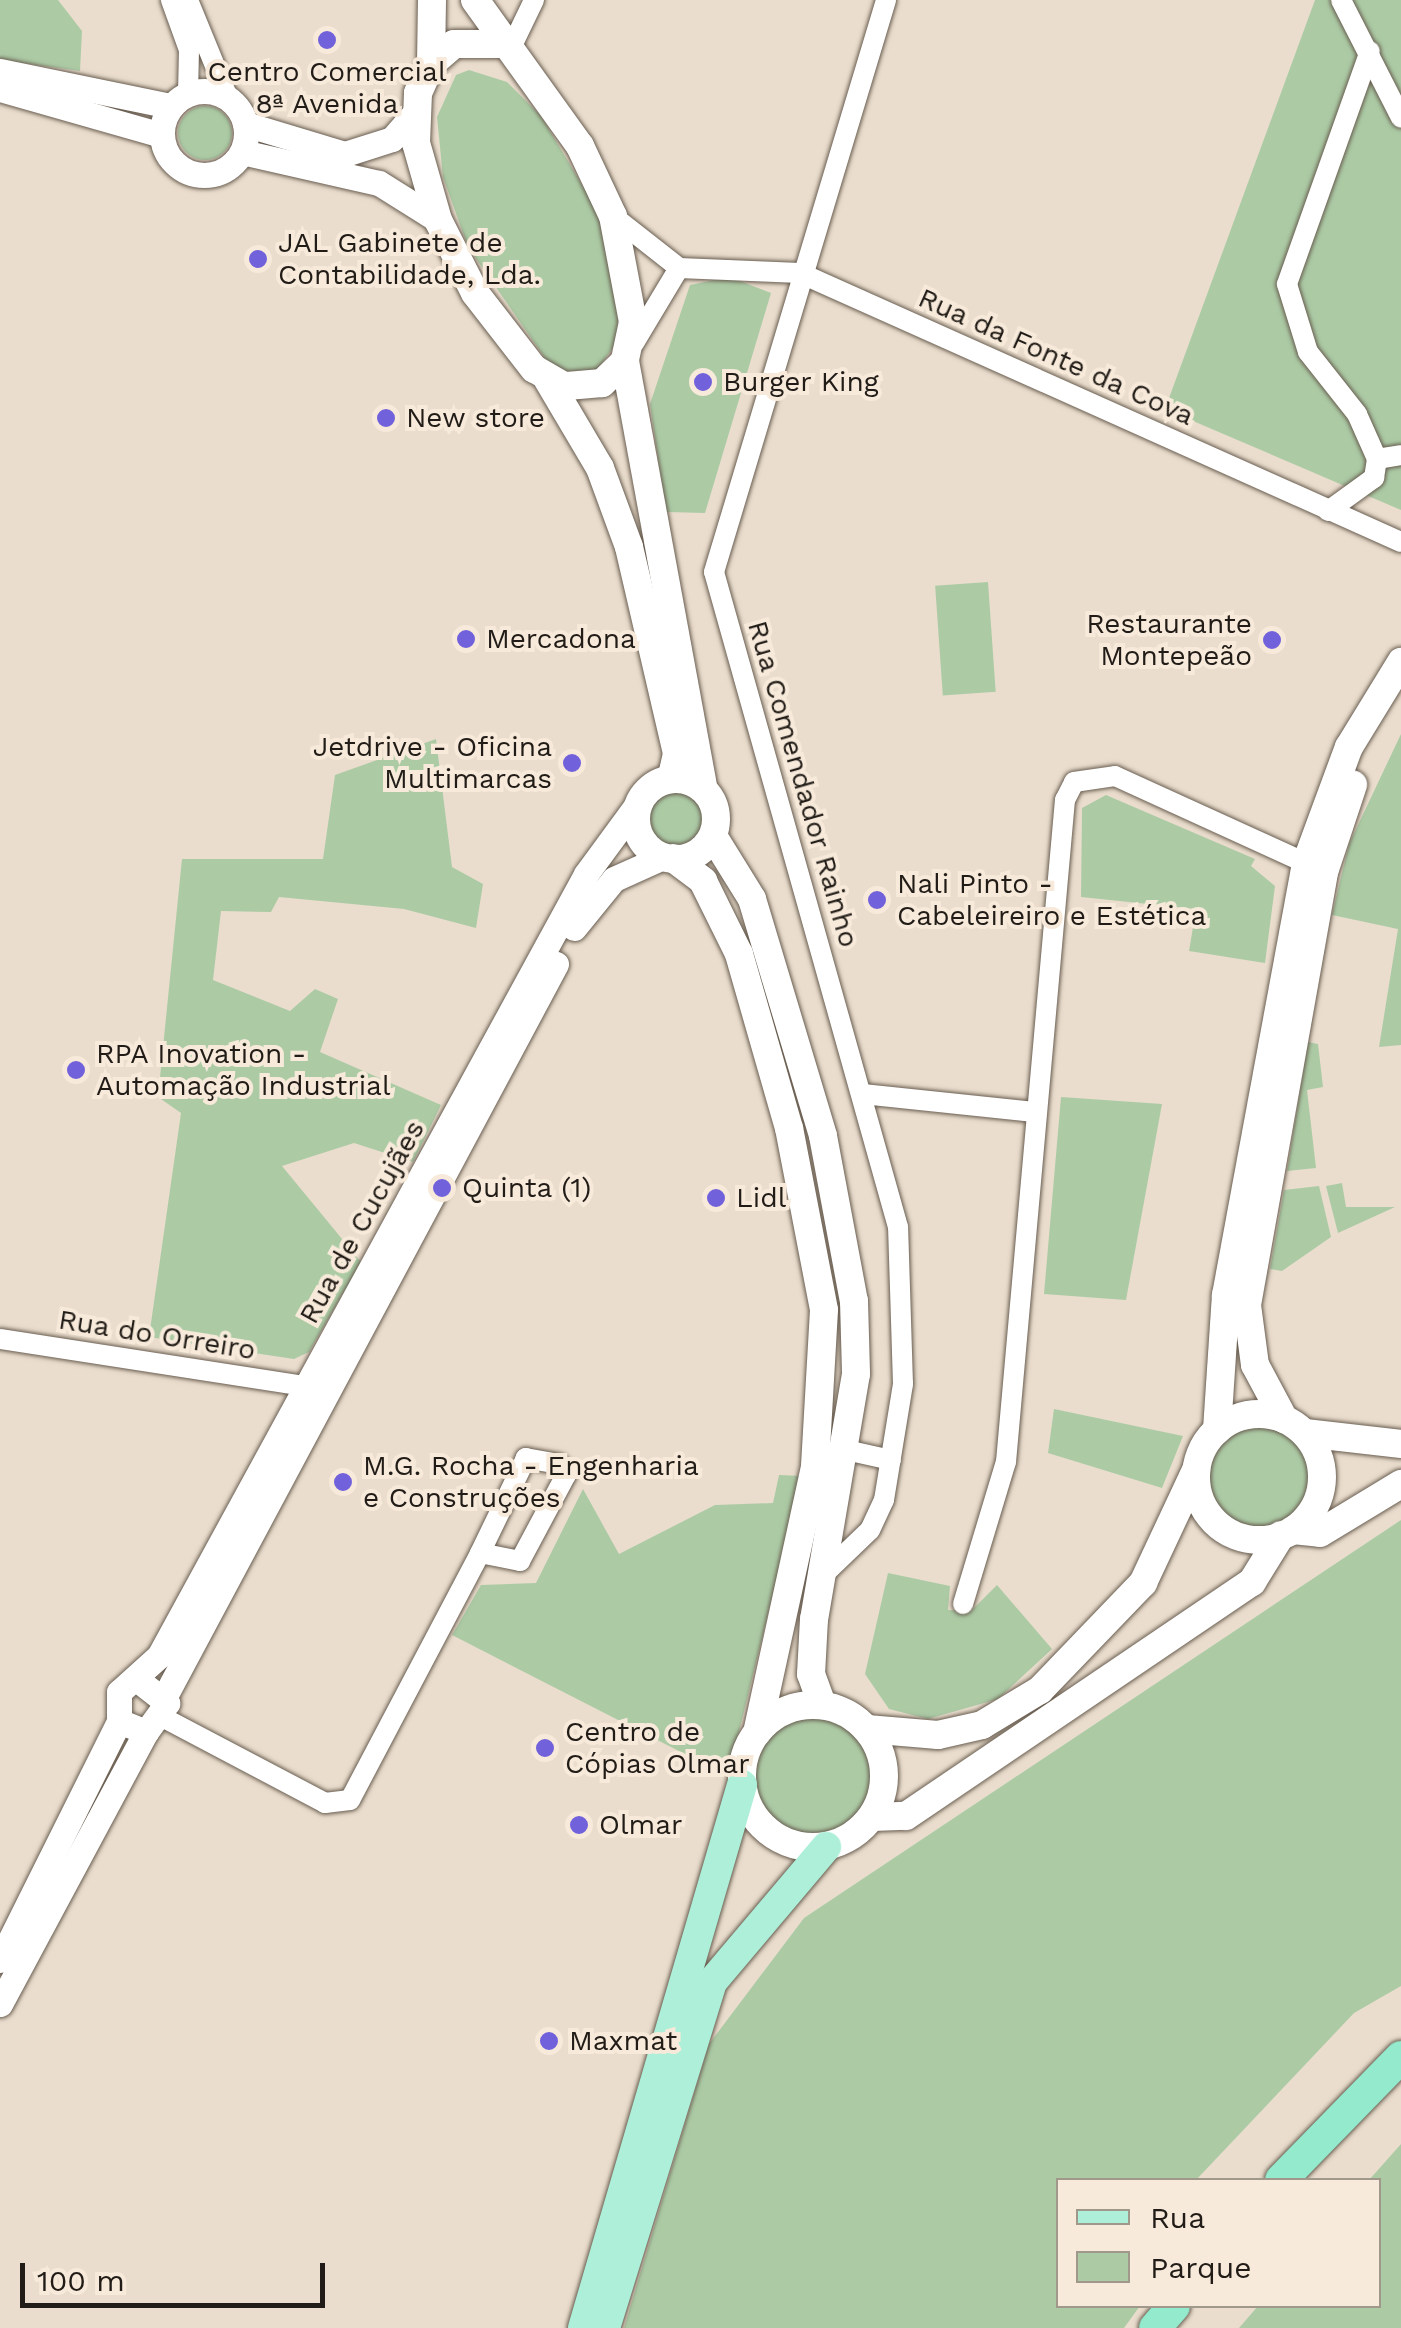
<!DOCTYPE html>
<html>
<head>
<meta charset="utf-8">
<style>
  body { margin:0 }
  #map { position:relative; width:1401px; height:2328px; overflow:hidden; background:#eaddcd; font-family:"Work Sans",sans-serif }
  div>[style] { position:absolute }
  .green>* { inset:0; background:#accba5; transform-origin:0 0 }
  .round { border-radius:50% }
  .roads { filter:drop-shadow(0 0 2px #685d50) drop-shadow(0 0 2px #685d50) }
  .minor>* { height:20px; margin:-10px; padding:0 10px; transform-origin:10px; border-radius:10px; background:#fff }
  .tertiary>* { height:25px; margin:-12.5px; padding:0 12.5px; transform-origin:12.5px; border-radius:12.5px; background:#fff }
  .tertiary>.ring { margin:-12.5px; padding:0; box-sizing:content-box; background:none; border:25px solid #fff; border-radius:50% }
  .secondary>* { height:28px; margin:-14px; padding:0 14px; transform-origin:14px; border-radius:14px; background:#fff }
  .secondary>.ring { margin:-14px; padding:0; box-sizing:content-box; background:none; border:28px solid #fff; border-radius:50% }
  .primary>* { height:30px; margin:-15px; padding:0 15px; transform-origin:15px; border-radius:15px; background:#aeefd9 }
  .trunk>* { height:32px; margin:-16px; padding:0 16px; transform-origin:16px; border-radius:16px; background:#93eacc }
  .dots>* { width:28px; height:28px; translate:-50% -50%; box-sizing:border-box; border:5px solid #f7eada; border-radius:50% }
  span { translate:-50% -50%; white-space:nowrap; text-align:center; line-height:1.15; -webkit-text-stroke:8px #f7eada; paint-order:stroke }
  .poi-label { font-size:28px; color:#211c17 }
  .left { translate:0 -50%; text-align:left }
  .right { translate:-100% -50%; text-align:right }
  .street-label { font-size:28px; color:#211c17 }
  .legend { position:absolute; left:1056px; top:2178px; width:325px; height:130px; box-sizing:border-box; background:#f7eada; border:2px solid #a1988c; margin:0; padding:12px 18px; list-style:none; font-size:30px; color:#211c17 }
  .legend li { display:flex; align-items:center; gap:20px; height:50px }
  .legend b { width:50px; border:2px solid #a1988c }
  .scale { position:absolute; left:20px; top:2263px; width:305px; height:45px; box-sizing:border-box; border:5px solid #211c17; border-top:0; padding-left:12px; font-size:30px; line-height:35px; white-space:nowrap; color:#211c17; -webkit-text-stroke:8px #f7eada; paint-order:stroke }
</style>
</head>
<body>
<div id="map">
  <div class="green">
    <i style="clip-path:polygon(0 0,58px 0,82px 31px,80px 71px,0 60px)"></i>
    <i style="clip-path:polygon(1315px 0,1401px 0,1401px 510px,1165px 409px)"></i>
    <i style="clip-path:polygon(469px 70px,507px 82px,541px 116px,600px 215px,621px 300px,615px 345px,596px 371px,554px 371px,468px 247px,443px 177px,437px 117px,456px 75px)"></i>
    <i class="round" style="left:178px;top:106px;width:54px;height:54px"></i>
    <i style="clip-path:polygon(729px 277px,771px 293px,705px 513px,666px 512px,650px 404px,690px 285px)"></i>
    <i style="left:988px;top:582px;width:110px;height:53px;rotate:86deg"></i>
    <i style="clip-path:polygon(1401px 734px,1401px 1045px,1379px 1047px,1398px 929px,1332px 915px,1349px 844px)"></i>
    <i style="clip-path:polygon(436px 739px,452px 867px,483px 884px,476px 928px,404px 909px,279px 897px,271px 912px,221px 911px,213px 980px,290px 1011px,315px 989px,338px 999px,320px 1052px,441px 1105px,413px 1162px,354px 1143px,282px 1166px,361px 1262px,309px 1352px,294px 1359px,149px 1337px,181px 1113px,158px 1097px,182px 859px,323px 859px,335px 775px)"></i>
    <i class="round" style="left:648px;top:791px;width:62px;height:62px"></i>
    <i style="clip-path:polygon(1106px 795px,1255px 859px,1251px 866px,1275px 886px,1265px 963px,1189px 951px,1196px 909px,1081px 897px,1082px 808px)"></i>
    <i style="clip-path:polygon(1308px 1042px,1318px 1044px,1323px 1087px,1307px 1090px,1316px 1168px,1287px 1171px)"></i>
    <i style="clip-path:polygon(1061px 1097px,1162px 1104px,1126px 1300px,1044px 1294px)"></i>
    <i style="clip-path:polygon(1342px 1183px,1346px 1207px,1395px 1207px,1338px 1233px,1326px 1186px)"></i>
    <i style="clip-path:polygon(1319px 1186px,1331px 1237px,1282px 1271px,1270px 1269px,1284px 1190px)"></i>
    <i style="clip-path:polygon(1054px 1409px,1183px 1436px,1162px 1488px,1048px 1453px)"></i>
    <i class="round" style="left:1208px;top:1425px;width:102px;height:102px"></i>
    <i style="clip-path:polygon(779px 1475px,802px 1476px,733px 1756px,716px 1770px,452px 1635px,481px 1585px,536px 1583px,583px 1489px,619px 1554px,715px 1505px,773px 1503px)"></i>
    <i style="clip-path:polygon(1401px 1520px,1401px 1986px,1354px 2013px,1196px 2180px,1058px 2180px,1058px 2306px,1140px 2306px,1124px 2328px,624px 2328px,709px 2044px,804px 1918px)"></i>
    <i style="clip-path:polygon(888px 1573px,950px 1586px,948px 1610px,971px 1611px,997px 1585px,1052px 1649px,998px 1699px,928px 1719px,889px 1709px,865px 1674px)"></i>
    <i class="round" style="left:754px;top:1716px;width:120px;height:120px"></i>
    <i style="clip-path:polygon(1401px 2144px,1401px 2328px,1239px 2328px,1258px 2306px,1378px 2306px,1378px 2180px,1369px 2180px)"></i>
  </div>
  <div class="roads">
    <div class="minor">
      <i style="left:171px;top:0;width:53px;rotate:70.2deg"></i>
      <i style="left:189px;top:50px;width:44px;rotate:91.3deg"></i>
      <i style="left:188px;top:0;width:108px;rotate:67.7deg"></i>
      <i style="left:1341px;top:0;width:132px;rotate:63deg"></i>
      <i style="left:509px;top:52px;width:58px;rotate:-64.3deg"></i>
      <i style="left:613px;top:216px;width:84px;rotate:38.2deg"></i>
      <i style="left:679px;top:268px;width:121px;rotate:2.4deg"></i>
      <i style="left:800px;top:273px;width:658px;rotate:24.11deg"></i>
      <i style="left:634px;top:343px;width:87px;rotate:-59deg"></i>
      <i style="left:1377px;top:459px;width:24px;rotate:-9deg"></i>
      <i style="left:1328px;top:511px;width:57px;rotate:-35.7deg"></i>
      <i style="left:1374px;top:478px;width:19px;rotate:-81deg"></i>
      <i style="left:1377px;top:459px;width:49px;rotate:-114deg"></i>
      <i style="left:1357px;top:414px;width:79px;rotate:-128.3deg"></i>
      <i style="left:1308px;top:352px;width:71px;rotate:-107.2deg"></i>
      <i style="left:1287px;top:284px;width:247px;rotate:-70.4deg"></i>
      <i style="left:863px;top:1094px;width:172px;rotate:6deg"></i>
      <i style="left:0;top:1339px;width:320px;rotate:8.8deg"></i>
      <i style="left:846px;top:1450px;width:46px;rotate:12.5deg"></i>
      <i style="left:822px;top:1576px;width:66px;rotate:-43.8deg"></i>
      <i style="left:870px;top:1530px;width:33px;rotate:-65deg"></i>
      <i style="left:884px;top:1500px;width:118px;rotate:-80.7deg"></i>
      <i style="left:903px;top:1384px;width:157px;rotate:-91.8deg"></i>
      <i style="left:898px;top:1227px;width:680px;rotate:-105.69deg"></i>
      <i style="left:714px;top:572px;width:597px;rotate:-73.26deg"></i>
      <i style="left:963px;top:1604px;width:148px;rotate:-73.2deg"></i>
      <i style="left:1006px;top:1462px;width:665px;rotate:-84.91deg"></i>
      <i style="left:1065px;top:800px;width:20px;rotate:-63deg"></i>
      <i style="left:1074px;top:782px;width:41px;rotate:-8.3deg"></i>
      <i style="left:1115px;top:776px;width:210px;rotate:24.5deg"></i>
      <i style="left:164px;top:1718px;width:182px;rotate:27.8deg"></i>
      <i style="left:325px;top:1803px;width:25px;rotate:-7deg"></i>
      <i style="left:350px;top:1800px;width:279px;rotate:-62.2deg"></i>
      <i style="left:480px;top:1553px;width:41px;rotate:11.3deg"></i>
      <i style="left:520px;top:1561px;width:98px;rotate:-61.9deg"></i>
      <i style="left:566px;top:1475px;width:13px;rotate:-122deg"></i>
      <i style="left:559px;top:1464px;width:34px;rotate:-170deg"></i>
      <i style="left:526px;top:1458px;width:106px;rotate:115.8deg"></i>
    </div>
    <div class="tertiary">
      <i style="left:0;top:71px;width:175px;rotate:11.6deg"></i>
      <i style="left:0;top:89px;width:167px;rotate:15.9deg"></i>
      <i class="ring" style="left:162px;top:91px;width:59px;height:59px"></i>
      <i style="left:245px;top:124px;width:104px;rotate:16.7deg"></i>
      <i style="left:345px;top:154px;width:49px;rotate:-17.7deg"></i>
      <i style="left:392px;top:139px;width:37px;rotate:-49deg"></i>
      <i style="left:242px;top:152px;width:140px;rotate:12.8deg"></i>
      <i style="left:379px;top:183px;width:70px;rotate:32.1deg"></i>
      <i style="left:574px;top:928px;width:63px;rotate:-50.8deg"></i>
      <i style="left:614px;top:879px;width:54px;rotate:-24.2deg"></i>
      <i style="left:139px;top:1681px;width:36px;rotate:38deg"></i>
      <i style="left:167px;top:1703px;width:36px;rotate:126deg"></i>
      <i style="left:146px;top:1732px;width:29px;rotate:-158deg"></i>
      <i style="left:119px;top:1721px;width:29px;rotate:-90deg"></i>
      <i style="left:119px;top:1692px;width:54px;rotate:-42deg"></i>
      <i style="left:159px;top:1656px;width:891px;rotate:-61.36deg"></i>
      <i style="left:586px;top:874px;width:98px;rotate:-53.7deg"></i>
      <i style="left:165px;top:1696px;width:830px;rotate:-61.89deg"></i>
      <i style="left:0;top:1960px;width:267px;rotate:-63.5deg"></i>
      <i style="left:0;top:2004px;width:309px;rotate:-61.8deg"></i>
    </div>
    <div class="secondary">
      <i style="left:475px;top:0;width:180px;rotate:54.3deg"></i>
      <i style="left:580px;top:146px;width:77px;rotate:64.8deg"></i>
      <i style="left:613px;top:216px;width:108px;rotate:79.3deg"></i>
      <i style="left:633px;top:322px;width:40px;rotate:102deg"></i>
      <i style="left:625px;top:361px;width:32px;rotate:136deg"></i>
      <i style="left:602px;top:383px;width:38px;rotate:175deg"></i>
      <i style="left:564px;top:386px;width:34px;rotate:-150deg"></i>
      <i style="left:534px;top:369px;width:96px;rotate:-127.8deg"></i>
      <i style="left:475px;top:293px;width:82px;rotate:-116.9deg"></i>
      <i style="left:438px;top:220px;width:80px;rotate:-105.9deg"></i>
      <i style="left:416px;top:143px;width:50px;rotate:-87.7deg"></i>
      <i style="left:418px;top:93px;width:32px;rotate:-66deg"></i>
      <i style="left:431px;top:64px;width:30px;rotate:-41deg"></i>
      <i style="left:454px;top:44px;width:45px"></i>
      <i style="left:431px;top:64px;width:64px;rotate:-89.1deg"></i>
      <i style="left:625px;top:361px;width:434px;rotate:79.6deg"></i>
      <i style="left:548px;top:380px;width:102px;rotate:59.4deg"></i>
      <i style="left:600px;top:468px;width:84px;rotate:69.8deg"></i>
      <i style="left:629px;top:547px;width:212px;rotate:76.9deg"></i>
      <i style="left:677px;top:754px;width:26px;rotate:103deg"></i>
      <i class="ring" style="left:636px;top:779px;width:52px;height:52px"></i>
      <i style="left:713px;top:836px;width:74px;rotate:58.2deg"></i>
      <i style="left:752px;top:899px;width:247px;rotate:73.3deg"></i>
      <i style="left:823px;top:1136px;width:168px;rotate:79.4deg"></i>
      <i style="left:854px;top:1301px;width:73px;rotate:88.4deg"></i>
      <i style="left:856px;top:1374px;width:249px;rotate:99.7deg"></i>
      <i style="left:814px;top:1619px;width:55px;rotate:93.1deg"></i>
      <i style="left:811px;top:1674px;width:33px;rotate:70deg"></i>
      <i style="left:673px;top:858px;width:38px;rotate:37deg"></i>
      <i style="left:703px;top:881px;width:81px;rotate:63.7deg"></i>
      <i style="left:739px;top:954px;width:181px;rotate:74deg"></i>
      <i style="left:789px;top:1128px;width:185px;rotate:79.1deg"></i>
      <i style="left:824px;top:1310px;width:157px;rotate:93.3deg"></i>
      <i style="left:815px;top:1467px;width:271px;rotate:102.3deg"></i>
      <i class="ring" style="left:1196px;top:1414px;width:98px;height:98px"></i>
      <i style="left:1284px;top:1419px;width:61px;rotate:-118.2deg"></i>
      <i style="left:1255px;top:1365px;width:61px;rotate:-97.6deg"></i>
      <i style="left:1247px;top:1305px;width:443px;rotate:-79.9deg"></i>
      <i style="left:1325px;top:869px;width:89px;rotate:-71.6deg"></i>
      <i style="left:1217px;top:1430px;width:135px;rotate:-86.2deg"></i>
      <i style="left:1226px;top:1295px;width:439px;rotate:-79.5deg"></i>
      <i style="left:1306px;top:863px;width:124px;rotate:-69.7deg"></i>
      <i style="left:1349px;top:747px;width:100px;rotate:-58.5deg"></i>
      <i style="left:1305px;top:1433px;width:97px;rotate:6.5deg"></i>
      <i style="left:1293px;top:1530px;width:27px;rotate:6deg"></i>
      <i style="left:1320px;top:1533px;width:95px;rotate:-31.2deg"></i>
      <i class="ring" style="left:742px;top:1705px;width:114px;height:114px"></i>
      <i style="left:867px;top:1729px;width:71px;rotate:4.8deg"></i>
      <i style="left:938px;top:1735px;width:45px;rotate:-12.8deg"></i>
      <i style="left:982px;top:1725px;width:68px;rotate:-31.1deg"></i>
      <i style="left:1040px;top:1690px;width:149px;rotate:-46.1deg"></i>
      <i style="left:1143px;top:1583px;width:125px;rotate:-64.9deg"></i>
      <i style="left:872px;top:1817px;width:34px;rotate:-2deg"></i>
      <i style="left:906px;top:1816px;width:418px;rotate:-34.1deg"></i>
      <i style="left:1252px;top:1582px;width:55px;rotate:-58.3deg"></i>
    </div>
    <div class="primary">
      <i style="left:583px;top:2328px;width:566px;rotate:-73.68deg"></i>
      <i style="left:605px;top:2328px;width:362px;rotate:-72.8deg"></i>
      <i style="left:712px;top:1982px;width:177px;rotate:-49.8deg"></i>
    </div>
    <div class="trunk">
      <i style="left:1281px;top:2180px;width:172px;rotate:-45.7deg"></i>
      <i style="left:1155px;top:2328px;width:29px;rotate:-49deg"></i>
    </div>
  </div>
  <div class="dots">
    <i style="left:327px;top:40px;background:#7161db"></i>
    <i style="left:258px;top:259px;background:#7161db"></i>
    <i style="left:703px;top:382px;background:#7161db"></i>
    <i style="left:386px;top:418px;background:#7161db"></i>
    <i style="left:466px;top:639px;background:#7161db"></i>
    <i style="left:1272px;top:640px;background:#7161db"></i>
    <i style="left:572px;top:763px;background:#7161db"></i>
    <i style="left:877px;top:900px;background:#7161db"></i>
    <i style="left:76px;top:1070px;background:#7161db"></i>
    <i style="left:442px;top:1188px;background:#7161db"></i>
    <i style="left:716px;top:1198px;background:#7161db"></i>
    <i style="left:343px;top:1482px;background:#7161db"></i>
    <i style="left:545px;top:1748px;background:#7161db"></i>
    <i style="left:579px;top:1825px;background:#7161db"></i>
    <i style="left:549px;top:2041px;background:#7161db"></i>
  </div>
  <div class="poi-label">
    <span style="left:327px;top:88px">Centro Comercial<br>8ª Avenida</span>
    <span class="left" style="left:278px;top:259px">JAL Gabinete de<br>Contabilidade, Lda.</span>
    <span class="left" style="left:723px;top:382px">Burger King</span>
    <span class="left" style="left:406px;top:418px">New store</span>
    <span class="right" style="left:1252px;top:640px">Restaurante<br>Montepeão</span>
    <span class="left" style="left:486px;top:639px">Mercadona</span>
    <span class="right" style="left:552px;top:763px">Jetdrive - Oficina<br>Multimarcas</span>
    <span class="left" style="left:897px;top:900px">Nali Pinto -<br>Cabeleireiro e Estética</span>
    <span class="left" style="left:96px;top:1070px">RPA Inovation -<br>Automação Industrial</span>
    <span class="left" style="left:462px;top:1188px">Quinta (1)</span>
    <span class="left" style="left:736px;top:1198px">Lidl</span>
    <span class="left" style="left:363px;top:1482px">M.G. Rocha - Engenharia<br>e Construções</span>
    <span class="left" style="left:565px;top:1748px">Centro de<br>Cópias Olmar</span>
    <span class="left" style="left:599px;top:1825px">Olmar</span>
    <span class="left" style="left:569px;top:2041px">Maxmat</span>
  </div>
  <div class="street-label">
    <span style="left:1056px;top:357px;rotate:24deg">Rua da Fonte da Cova</span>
    <span style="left:803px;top:784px;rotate:74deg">Rua Comendador Rainho</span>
    <span style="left:362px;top:1222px;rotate:-61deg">Rua de Cucujães</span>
    <span style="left:157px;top:1335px;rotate:9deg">Rua do Orreiro</span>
  </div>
  <ul class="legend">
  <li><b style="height:12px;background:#aeefd9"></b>Rua</li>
  <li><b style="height:28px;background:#accba5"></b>Parque</li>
  </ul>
  <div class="scale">100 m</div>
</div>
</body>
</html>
